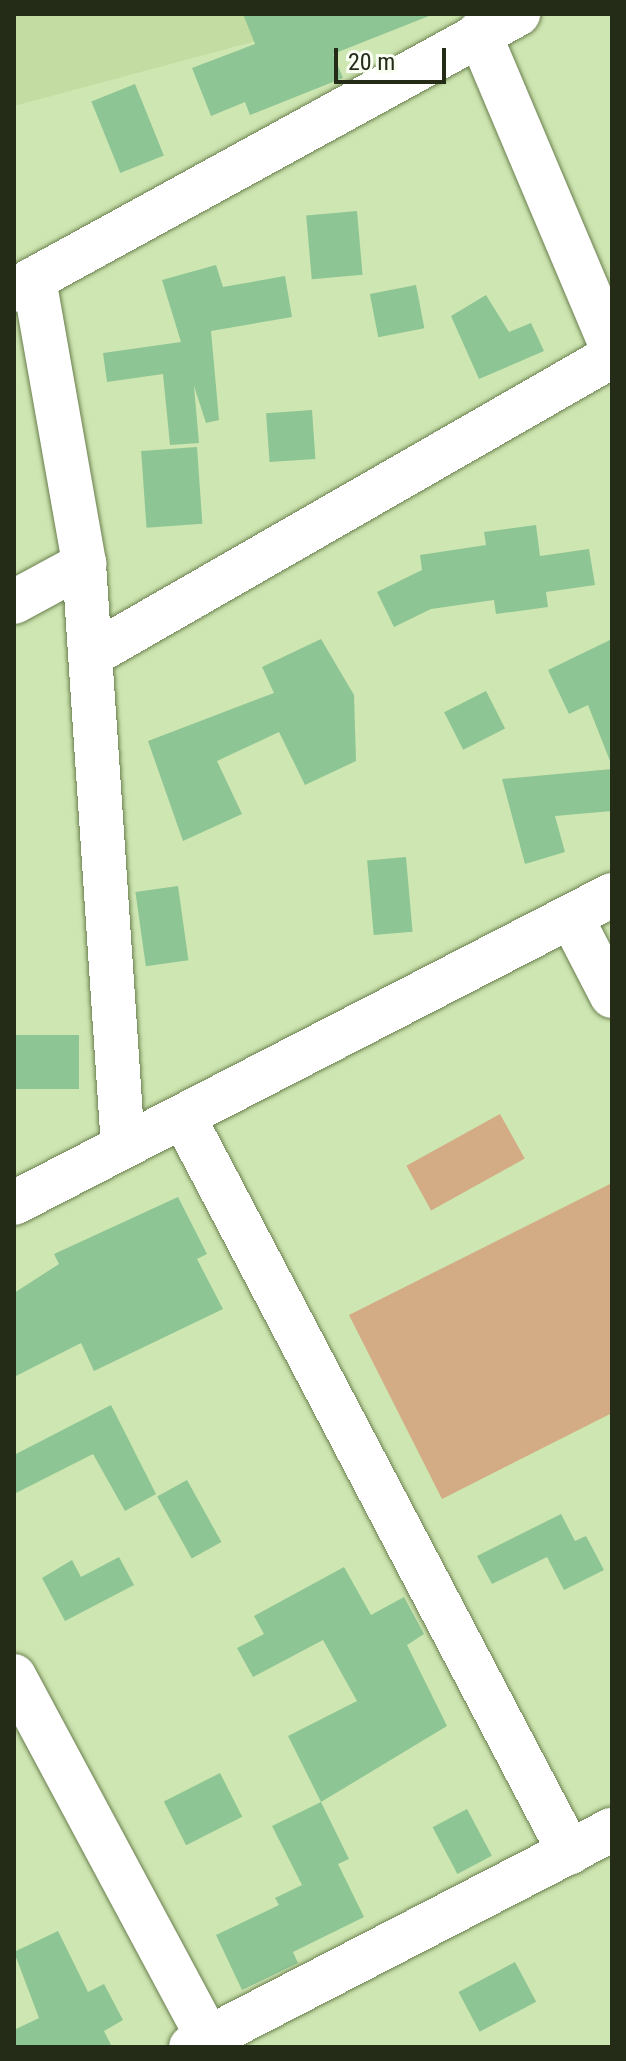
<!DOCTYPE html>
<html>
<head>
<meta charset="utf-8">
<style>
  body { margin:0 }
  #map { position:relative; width:626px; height:2061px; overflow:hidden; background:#cee6b1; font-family:"Roboto Condensed",sans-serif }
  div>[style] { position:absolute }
  .built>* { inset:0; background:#c3dca1 }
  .green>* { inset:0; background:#d3ac85; transform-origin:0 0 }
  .building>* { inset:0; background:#8ec594; transform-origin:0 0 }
  .roads { filter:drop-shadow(0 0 2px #697e4e) drop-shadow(0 0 2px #697e4e) }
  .minor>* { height:44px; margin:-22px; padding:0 22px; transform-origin:22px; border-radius:22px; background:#fff }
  span { translate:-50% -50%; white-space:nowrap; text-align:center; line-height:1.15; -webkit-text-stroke:7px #fafff4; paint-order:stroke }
  .frame { position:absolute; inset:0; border:16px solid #242c18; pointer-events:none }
  .scale { position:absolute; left:334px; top:48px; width:112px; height:36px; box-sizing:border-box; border:4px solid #242c18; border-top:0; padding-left:10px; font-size:24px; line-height:28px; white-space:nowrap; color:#242c18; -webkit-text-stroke:6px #fafff4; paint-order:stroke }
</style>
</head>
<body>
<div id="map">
  <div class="built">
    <i style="clip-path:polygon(14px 14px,326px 14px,256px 41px,14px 106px)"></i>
  </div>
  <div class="green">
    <i style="left:500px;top:1114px;width:51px;height:107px;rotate:61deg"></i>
    <i style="clip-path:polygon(612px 1183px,612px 1413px,442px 1499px,349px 1315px)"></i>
  </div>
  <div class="building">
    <i style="clip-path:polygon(243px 14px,429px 14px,429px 16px,333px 54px,343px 78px,250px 115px,245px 102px,211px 116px,192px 68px,255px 44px)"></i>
    <i style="left:135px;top:84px;width:77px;height:47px;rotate:68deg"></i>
    <i style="left:357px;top:211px;width:64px;height:51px;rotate:85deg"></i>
    <i style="clip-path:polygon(216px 265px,223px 287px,285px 276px,292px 317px,211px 331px,219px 420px,206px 423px,194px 386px,199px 443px,170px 445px,163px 374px,107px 382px,103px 353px,181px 342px,162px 280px)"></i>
    <i style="left:416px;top:285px;width:44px;height:47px;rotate:79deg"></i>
    <i style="clip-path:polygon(486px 295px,509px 332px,531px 323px,544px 351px,479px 379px,451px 316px)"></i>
    <i style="left:312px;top:410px;width:49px;height:46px;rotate:86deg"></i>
    <i style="left:197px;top:447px;width:77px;height:56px;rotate:86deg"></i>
    <i style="clip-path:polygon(536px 525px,540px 556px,589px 549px,595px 585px,546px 592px,548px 607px,496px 614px,494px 600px,431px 609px,394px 627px,377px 592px,422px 570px,420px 555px,486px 545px,484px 532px)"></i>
    <i style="clip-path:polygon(321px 639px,354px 695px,356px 761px,305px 785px,279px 732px,217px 761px,242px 814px,183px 841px,148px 741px,274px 693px,262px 667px)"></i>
    <i style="clip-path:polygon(612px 639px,612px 761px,610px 761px,588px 705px,569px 714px,548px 670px)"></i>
    <i style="left:486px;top:691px;width:42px;height:47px;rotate:63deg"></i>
    <i style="clip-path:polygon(612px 769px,612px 811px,555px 816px,565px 852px,525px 864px,502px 779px)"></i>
    <i style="left:406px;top:857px;width:75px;height:39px;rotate:85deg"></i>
    <i style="left:178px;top:886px;width:75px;height:43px;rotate:82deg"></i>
    <i style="left:15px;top:1035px;width:64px;height:54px"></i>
    <i style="clip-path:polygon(178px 1197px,207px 1254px,197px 1259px,223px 1309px,94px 1371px,81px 1343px,14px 1377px,14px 1293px,59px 1264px,54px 1254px)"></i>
    <i style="clip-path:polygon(111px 1405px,156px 1494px,125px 1511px,93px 1454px,14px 1494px,14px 1455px)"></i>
    <i style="left:187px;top:1480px;width:71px;height:34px;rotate:61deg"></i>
    <i style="clip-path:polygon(561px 1514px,575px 1541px,586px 1536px,604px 1570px,564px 1590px,547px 1557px,492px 1584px,477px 1556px)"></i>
    <i style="clip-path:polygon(119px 1557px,134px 1585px,65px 1621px,42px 1578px,72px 1560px,81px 1577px)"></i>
    <i style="clip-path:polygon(344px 1567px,371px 1615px,404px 1597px,424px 1634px,407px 1645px,447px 1726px,321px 1802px,288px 1736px,357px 1701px,323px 1640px,253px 1677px,237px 1648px,264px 1634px,254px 1616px)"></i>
    <i style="left:220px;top:1773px;width:49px;height:63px;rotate:63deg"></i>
    <i style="clip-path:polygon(321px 1802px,349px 1859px,338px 1864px,364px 1917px,293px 1952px,298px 1963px,242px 1990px,216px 1935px,279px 1905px,275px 1898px,302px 1885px,272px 1826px)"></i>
    <i style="left:467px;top:1809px;width:53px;height:39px;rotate:62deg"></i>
    <i style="clip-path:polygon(58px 1931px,88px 1992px,104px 1984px,123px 2020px,104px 2031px,112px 2047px,14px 2047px,14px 2030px,39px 2018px,14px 1952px)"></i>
    <i style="left:515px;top:1962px;width:45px;height:64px;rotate:62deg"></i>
  </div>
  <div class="roads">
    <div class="minor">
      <i style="left:479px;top:33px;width:342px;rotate:67.1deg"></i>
      <i style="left:34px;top:279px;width:289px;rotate:80deg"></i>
      <i style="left:84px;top:564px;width:583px;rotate:86.17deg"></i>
      <i style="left:14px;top:290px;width:575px;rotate:-28.71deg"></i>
      <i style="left:14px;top:602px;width:80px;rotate:-28.5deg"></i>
      <i style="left:91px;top:655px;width:601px;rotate:-29.85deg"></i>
      <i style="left:571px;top:917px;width:89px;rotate:62.6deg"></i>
      <i style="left:183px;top:1116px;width:832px;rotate:62.3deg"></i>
      <i style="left:14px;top:1203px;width:673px;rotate:-27.25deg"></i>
      <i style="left:14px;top:1676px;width:421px;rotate:61.8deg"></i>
      <i style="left:191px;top:2047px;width:474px;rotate:-27.3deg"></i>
    </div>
  </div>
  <div class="frame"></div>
  <div class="scale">20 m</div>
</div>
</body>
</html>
